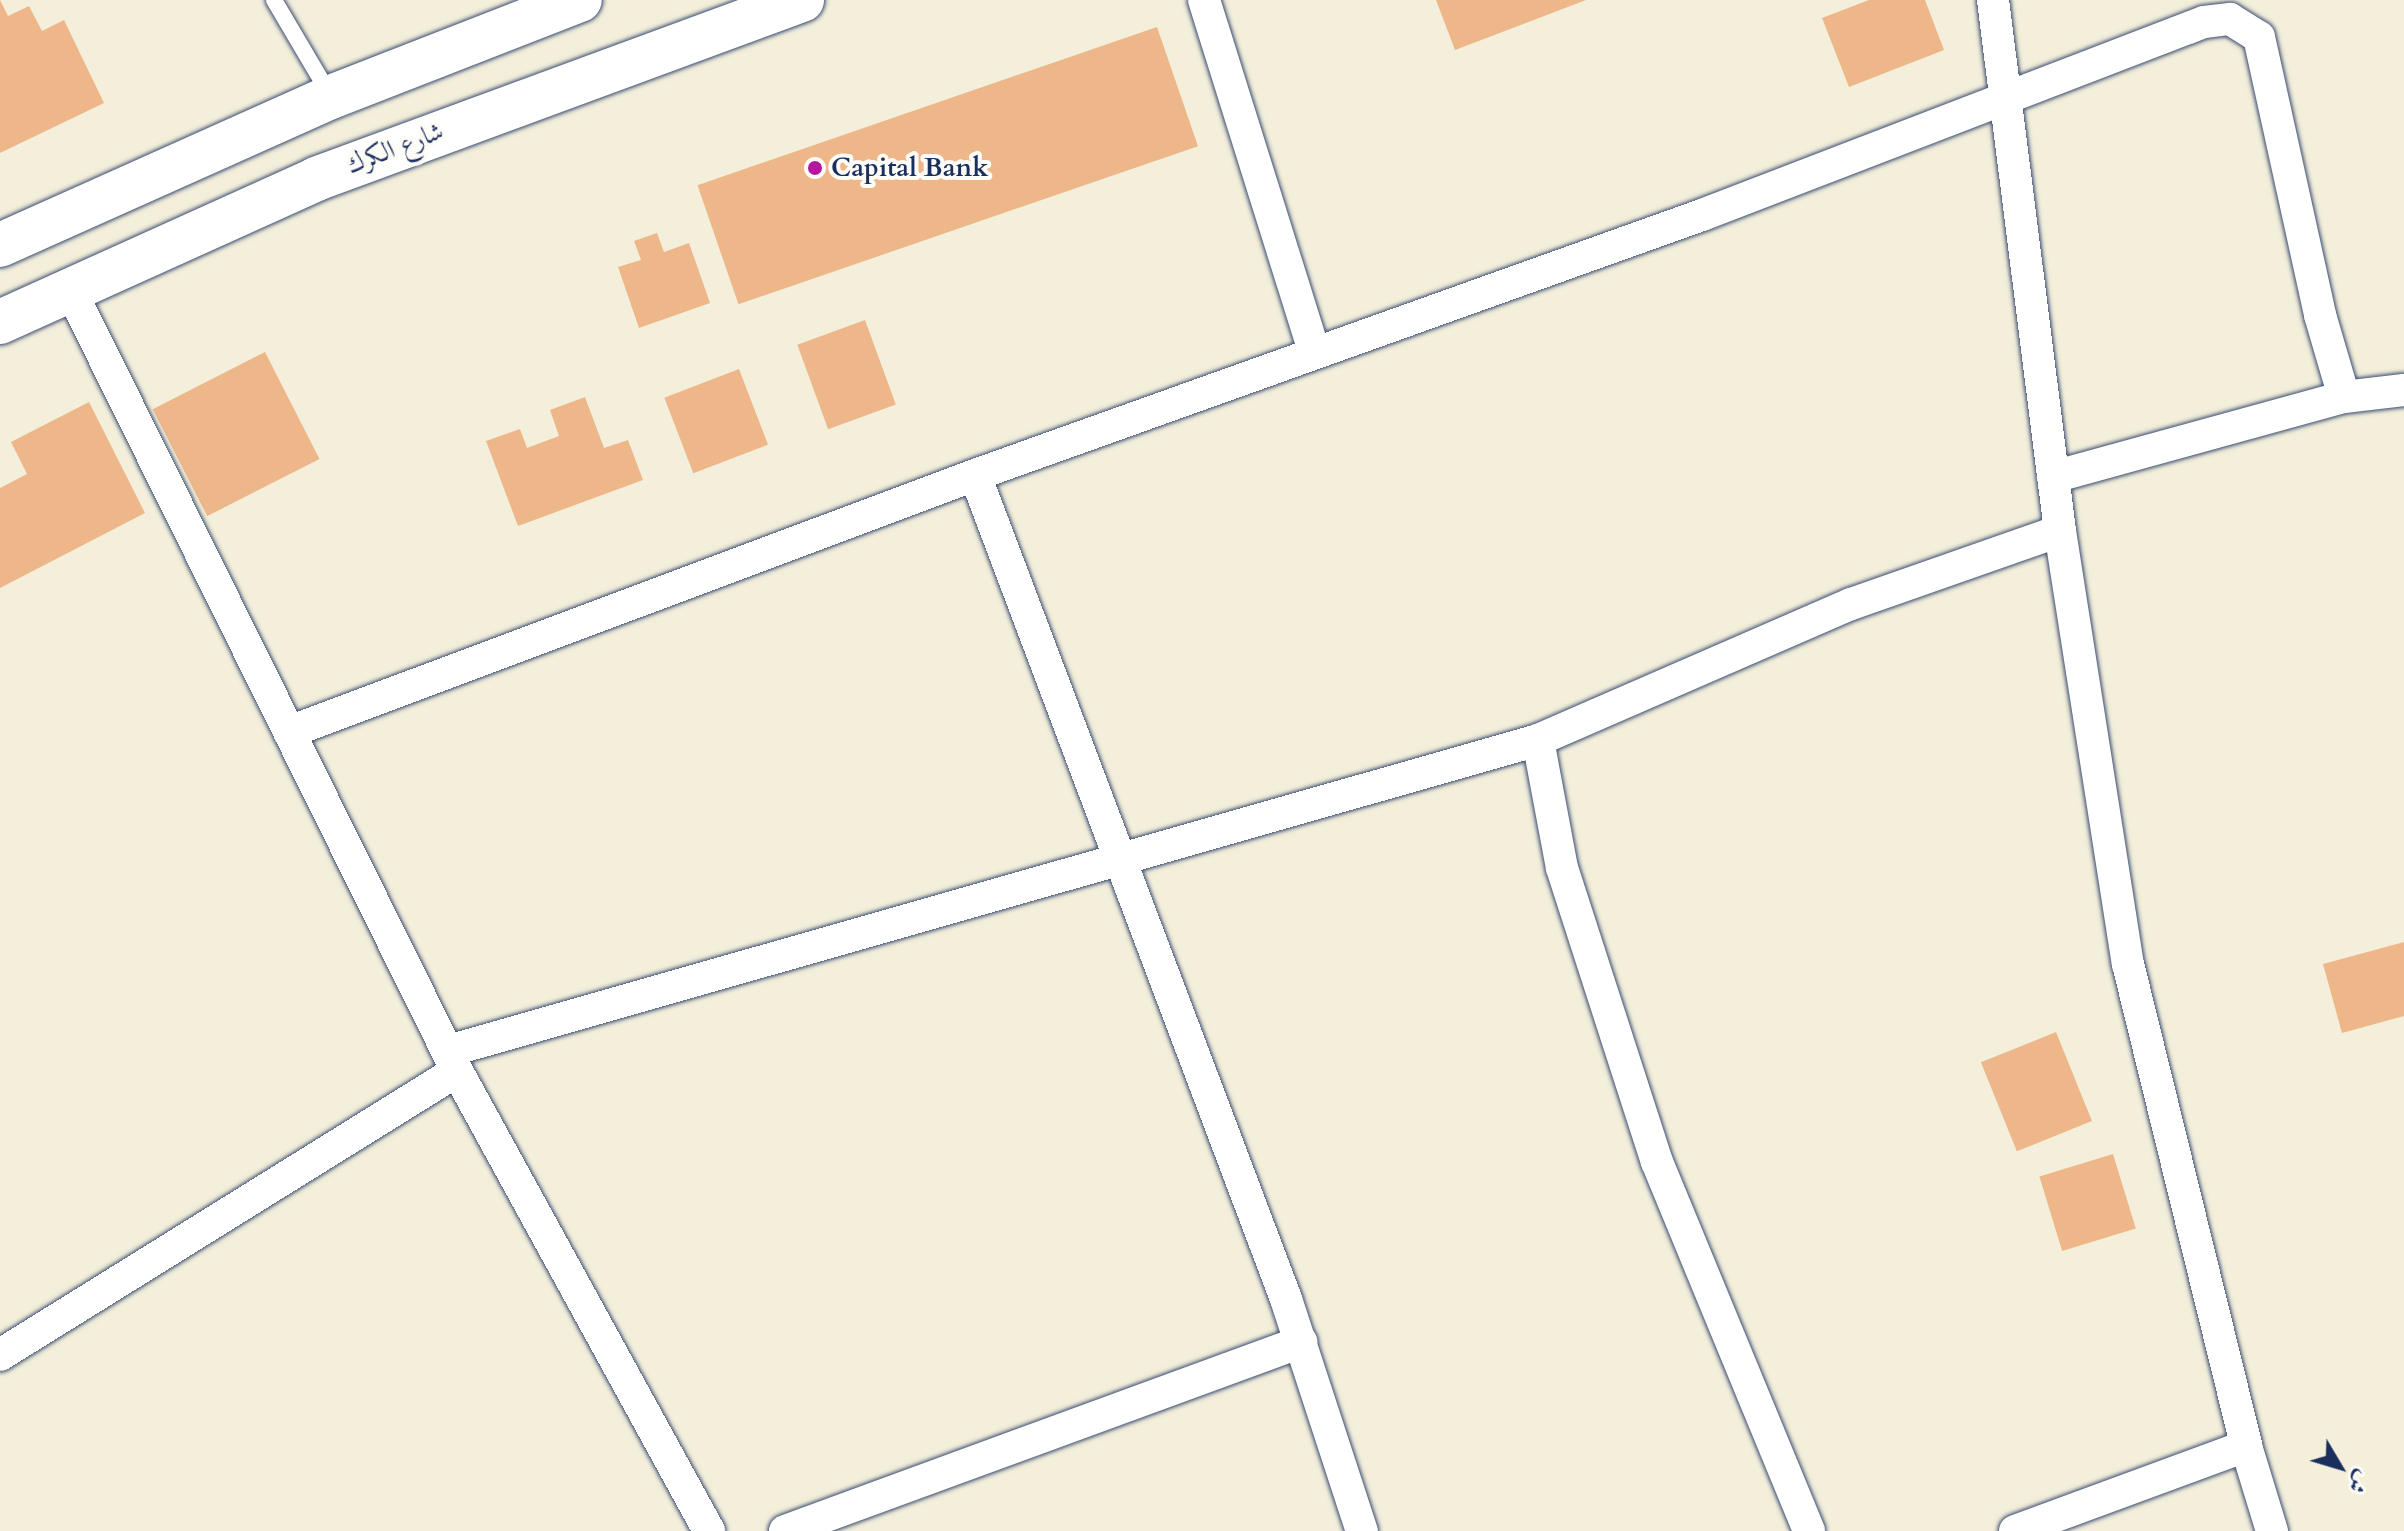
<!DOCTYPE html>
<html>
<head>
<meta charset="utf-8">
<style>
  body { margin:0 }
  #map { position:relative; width:2404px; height:1531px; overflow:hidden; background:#f3efdb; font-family:Cardo,Amiri,serif }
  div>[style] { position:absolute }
  .building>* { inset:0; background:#eeb78a; transform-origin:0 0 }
  .roads { filter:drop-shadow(0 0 2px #3b4c71) drop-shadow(0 0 2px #3b4c71) }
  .lane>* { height:16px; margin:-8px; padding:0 8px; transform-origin:8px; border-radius:8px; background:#fff }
  .street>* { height:32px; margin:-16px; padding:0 16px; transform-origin:16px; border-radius:16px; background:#fff }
  .primary>* { height:44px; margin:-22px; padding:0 22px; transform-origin:22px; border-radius:22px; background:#fff }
  .dots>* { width:22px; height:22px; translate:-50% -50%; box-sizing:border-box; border:4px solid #fdfcf7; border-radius:50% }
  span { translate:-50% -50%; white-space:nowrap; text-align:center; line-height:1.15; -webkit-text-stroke:8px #fdfcf7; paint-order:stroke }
  .street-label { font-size:26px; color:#1b2f5e }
  .poi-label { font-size:26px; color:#1b2f5e; font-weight:700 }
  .left { translate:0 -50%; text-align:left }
  .north { position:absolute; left:2300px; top:1427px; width:80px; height:80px; -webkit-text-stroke:6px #fdfcf7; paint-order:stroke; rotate:128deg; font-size:22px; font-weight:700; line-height:32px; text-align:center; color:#1b2f5e }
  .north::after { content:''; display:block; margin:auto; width:28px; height:36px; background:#1b2f5e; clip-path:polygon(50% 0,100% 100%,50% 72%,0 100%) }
</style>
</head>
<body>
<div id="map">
  <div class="building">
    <i style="clip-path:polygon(0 0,8px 16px,29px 6px,42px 31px,64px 20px,104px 103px,0 153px)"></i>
    <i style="clip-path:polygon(1436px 0,1586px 0,1455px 50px)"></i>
    <i style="clip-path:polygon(1869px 0,1925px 0,1944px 50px,1849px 87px,1822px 18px)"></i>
    <i style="left:1157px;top:27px;width:126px;height:486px;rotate:71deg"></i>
    <i style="clip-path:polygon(657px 233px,664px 252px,689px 243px,710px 303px,639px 328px,618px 267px,641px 260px,634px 241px)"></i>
    <i style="left:865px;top:320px;width:90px;height:72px;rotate:70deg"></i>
    <i style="left:265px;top:352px;width:120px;height:126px;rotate:63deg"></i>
    <i style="left:739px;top:369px;width:81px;height:80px;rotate:69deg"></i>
    <i style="clip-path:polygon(585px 397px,604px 448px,628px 440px,643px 480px,518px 526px,486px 441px,520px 429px,527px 448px,559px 436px,550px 410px)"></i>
    <i style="clip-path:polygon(89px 402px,145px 513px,0 588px,0 488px,27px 474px,11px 442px)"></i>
    <i style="clip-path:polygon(2404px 942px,2404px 1016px,2342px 1033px,2323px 964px)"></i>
    <i style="left:2056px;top:1032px;width:96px;height:81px;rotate:68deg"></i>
    <i style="left:2113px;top:1154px;width:78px;height:77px;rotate:73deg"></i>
  </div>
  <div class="roads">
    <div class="lane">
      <i style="left:274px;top:0;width:110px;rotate:59.5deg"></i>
    </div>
    <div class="street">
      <i style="left:1204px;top:0;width:368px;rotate:72.6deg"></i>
      <i style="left:1993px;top:0;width:535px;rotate:82.81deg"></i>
      <i style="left:2060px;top:531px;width:438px;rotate:81.1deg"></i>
      <i style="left:2128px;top:964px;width:496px;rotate:76.2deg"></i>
      <i style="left:2246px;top:1446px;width:89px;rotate:73deg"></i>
      <i style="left:69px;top:287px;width:875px;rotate:63.67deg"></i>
      <i style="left:457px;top:1071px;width:525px;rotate:61.28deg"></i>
      <i style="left:975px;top:475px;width:881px;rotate:69.32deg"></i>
      <i style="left:1286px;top:1299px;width:244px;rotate:71.9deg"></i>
      <i style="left:2053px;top:477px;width:302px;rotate:-15.4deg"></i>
      <i style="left:289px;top:732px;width:733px;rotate:-20.54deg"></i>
      <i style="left:975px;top:475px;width:772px;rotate:-19.68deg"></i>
      <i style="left:1702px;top:215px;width:538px;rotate:-21.03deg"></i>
      <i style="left:2204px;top:22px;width:26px;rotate:-7deg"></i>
      <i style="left:2230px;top:19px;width:34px;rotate:32deg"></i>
      <i style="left:2259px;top:37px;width:285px;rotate:77.6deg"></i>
      <i style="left:2320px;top:315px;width:85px;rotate:73.7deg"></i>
      <i style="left:2344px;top:397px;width:60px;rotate:-6.7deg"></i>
      <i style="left:1538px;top:740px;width:130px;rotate:79.4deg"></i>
      <i style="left:1562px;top:868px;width:309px;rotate:72.1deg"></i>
      <i style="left:1657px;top:1162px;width:399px;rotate:67.6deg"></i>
      <i style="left:448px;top:1051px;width:1133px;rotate:-15.92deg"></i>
      <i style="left:1538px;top:740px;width:341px;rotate:-23.5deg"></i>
      <i style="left:1851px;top:604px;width:221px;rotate:-19.3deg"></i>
      <i style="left:0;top:1355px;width:538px;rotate:-31.86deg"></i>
      <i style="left:785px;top:1531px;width:550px;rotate:-20.12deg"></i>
      <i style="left:2015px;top:1531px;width:246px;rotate:-20.2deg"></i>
    </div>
    <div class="primary">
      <i style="left:0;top:245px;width:363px;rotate:-24.1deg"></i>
      <i style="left:331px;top:97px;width:267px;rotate:-21.3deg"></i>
      <i style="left:0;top:322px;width:347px;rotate:-24.3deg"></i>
      <i style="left:316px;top:179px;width:518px;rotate:-20.22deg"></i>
    </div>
  </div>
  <div class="dots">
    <i style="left:815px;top:168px;background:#b5179e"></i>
  </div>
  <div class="street-label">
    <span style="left:395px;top:148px;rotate:-21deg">شارع الكرك</span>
  </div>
  <div class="poi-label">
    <span class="left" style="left:831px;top:168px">Capital Bank</span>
  </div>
  <div class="north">ش</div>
</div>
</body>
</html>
